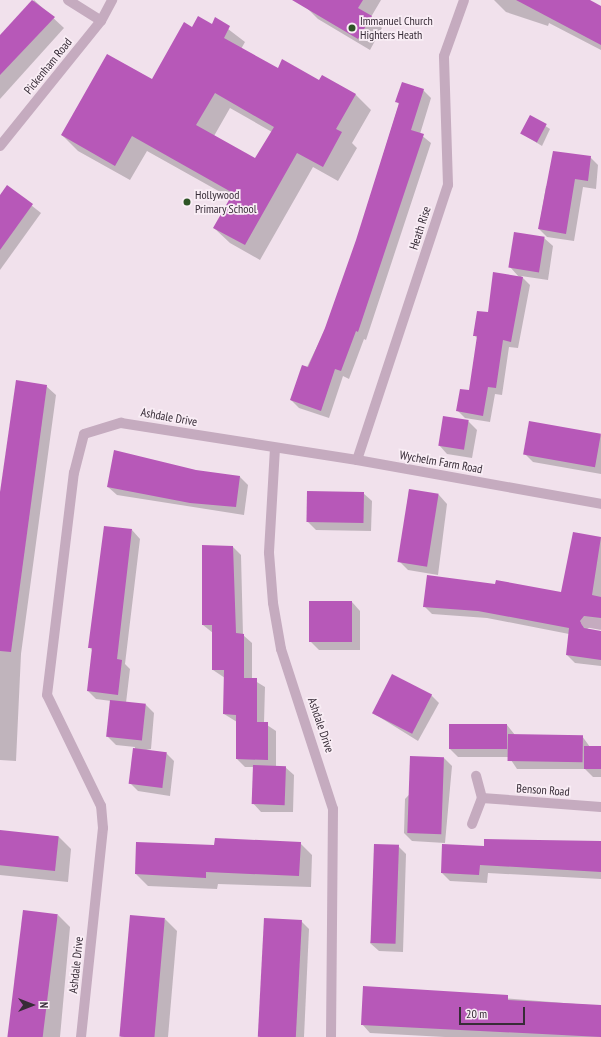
<!DOCTYPE html>
<html>
<head>
<meta charset="utf-8">
<style>
  body { margin:0 }
  #map { position:relative; width:601px; height:1037px; overflow:hidden; background:#f1e1ec; font-family:"PT Sans Narrow",sans-serif }
  div>[style] { position:absolute }
  .shadow>* { inset:0; background:#0003 }
  .building>* { inset:0; background:#b758b8; transform-origin:0 0 }
  .minor>* { height:10px; margin:-5px; padding:0 5px; transform-origin:5px; border-radius:5px; background:#c5abbf }
  .dots>* { width:11px; height:11px; translate:-50% -50%; box-sizing:border-box; border:2px solid #f9edf5; border-radius:50% }
  span { translate:-50% -50%; white-space:nowrap; text-align:center; line-height:1.15; -webkit-text-stroke:3.5px #f9edf5; paint-order:stroke }
  .poi-label { font-size:12px; color:#372c37 }
  .left { translate:0 -50%; text-align:left }
  .street-label { font-size:12px; color:#372c37 }
  .north { position:absolute; left:12px; top:985px; width:40px; height:40px; -webkit-text-stroke:3px #f9edf5; paint-order:stroke; rotate:90deg; font-size:11px; font-weight:700; line-height:16px; text-align:center; color:#372c37 }
  .north::after { content:''; display:block; margin:auto; width:14px; height:18px; background:#372c37; clip-path:polygon(50% 0,100% 100%,50% 72%,0 100%) }
  .scale { position:absolute; left:459px; top:1007px; width:66px; height:18px; box-sizing:border-box; border:2px solid #372c37; border-top:0; padding-left:5px; font-size:12px; line-height:14px; white-space:nowrap; color:#372c37; -webkit-text-stroke:3px #f9edf5; paint-order:stroke }
</style>
</head>
<body>
<div id="map">
  <div class="shadow">
    <i style="clip-path:polygon(34px 0,64px 28px,0 99px,0 38px)"></i>
    <i style="clip-path:polygon(311px 0,381px 0,371px 17px,382px 28px,370px 50px,318px 19px,307px 8px)"></i>
    <i style="clip-path:polygon(494px 0,588px 0,601px 7px,601px 50px,549px 23px,548px 26px,506px 12px)"></i>
    <i style="clip-path:polygon(evenodd,215px 19px,245px 42px,241px 49px,278px 69px,356px 95px,371px 110px,352px 143px,357px 148px,338px 181px,313px 167px,260px 260px,230px 243px,214px 228px,231px 198px,147px 151px,130px 180px,78px 151px,62px 135px,153px 80px,192px 28px,212px 25px,215px 19px,230px 108px,272px 132px,256px 160px,214px 136px,230px 108px)"></i>
    <i style="clip-path:polygon(423px 90px,431px 98px,420px 134px,431px 143px,366px 340px,364px 339px,349px 379px,343px 376px,329px 418px,299px 408px,291px 400px,326px 328px,357px 240px,399px 104px,396px 101px)"></i>
    <i style="clip-path:polygon(530px 116px,550px 129px,542px 146px,521px 133px)"></i>
    <i style="clip-path:polygon(590px 157px,598px 165px,596px 189px,583px 187px,574px 241px,547px 237px,539px 229px,546px 186px,550px 186px)"></i>
    <i style="clip-path:polygon(7px 186px,41px 213px,0 270px,0 196px)"></i>
    <i style="clip-path:polygon(544px 238px,553px 246px,548px 280px,521px 276px,530px 285px,518px 348px,509px 347px,502px 395px,495px 394px,490px 422px,465px 418px,458px 411px,470px 391px,478px 339px,474px 335px,519px 277px,510px 267px)"></i>
    <i style="clip-path:polygon(46px 386px,56px 395px,21px 654px,16px 761px,0 760px,0 506px)"></i>
    <i style="clip-path:polygon(468px 421px,477px 430px,472px 458px,447px 454px,439px 445px)"></i>
    <i style="clip-path:polygon(601px 435px,601px 474px,533px 462px,525px 454px)"></i>
    <i style="clip-path:polygon(196px 471px,240px 477px,248px 485px,244px 515px,117px 495px,108px 487px)"></i>
    <i style="clip-path:polygon(409px 490px,439px 495px,447px 504px,438px 575px,408px 570px,400px 562px)"></i>
    <i style="clip-path:polygon(363px 493px,372px 501px,371px 531px,316px 530px,308px 522px)"></i>
    <i style="clip-path:polygon(132px 530px,140px 539px,125px 664px,130px 669px,126px 703px,146px 705px,154px 713px,151px 749px,146px 750px,166px 753px,174px 761px,170px 796px,138px 791px,130px 783px,135px 747px,116px 745px,108px 737px,111px 701px,96px 699px,88px 691px,93px 651px,89px 647px)"></i>
    <i style="clip-path:polygon(574px 533px,601px 538px,601px 625px,596px 623px,587px 629px,601px 632px,601px 666px,575px 663px,567px 655px,569px 634px,487px 618px,432px 614px,424px 606px,496px 585px,562px 593px)"></i>
    <i style="clip-path:polygon(233px 547px,241px 555px,243px 635px,252px 643px,252px 679px,265px 687px,264px 723px,276px 731px,276px 766px,285px 767px,294px 775px,293px 812px,261px 812px,253px 803px,254px 767px,245px 767px,237px 759px,237px 722px,224px 714px,225px 678px,213px 670px,213px 633px,203px 625px)"></i>
    <i style="clip-path:polygon(352px 602px,360px 611px,360px 650px,319px 650px,311px 642px)"></i>
    <i style="clip-path:polygon(431px 695px,439px 703px,418px 741px,373px 713px)"></i>
    <i style="clip-path:polygon(507px 725px,515px 735px,582px 736px,590px 747px,601px 747px,601px 777px,593px 777px,585px 769px,517px 769px,509px 757px,458px 757px,450px 749px)"></i>
    <i style="clip-path:polygon(444px 758px,452px 766px,445px 843px,412px 841px,404px 833px,405px 799px)"></i>
    <i style="clip-path:polygon(0 831px,59px 837px,71px 849px,68px 882px,0 875px)"></i>
    <i style="clip-path:polygon(601px 842px,601px 879px,488px 873px,487px 883px,450px 881px,442px 873px,485px 847px)"></i>
    <i style="clip-path:polygon(300px 843px,312px 855px,311px 887px,218px 884px,217px 889px,148px 886px,136px 874px)"></i>
    <i style="clip-path:polygon(398px 846px,406px 854px,403px 952px,379px 951px,370px 943px)"></i>
    <i style="clip-path:polygon(58px 915px,70px 927px,60px 1037px,12px 1037px)"></i>
    <i style="clip-path:polygon(165px 919px,177px 931px,168px 1037px,121px 1037px)"></i>
    <i style="clip-path:polygon(301px 921px,309px 929px,304px 1037px,262px 1037px)"></i>
    <i style="clip-path:polygon(364px 987px,601px 1006px,601px 1037px,445px 1037px,370px 1033px,362px 1024px)"></i>
  </div>
  <div class="building">
    <i style="clip-path:polygon(32px 0,55px 17px,0 75px,0 35px)"></i>
    <i style="clip-path:polygon(292px 0,363px 0,358px 8px,372px 16px,358px 39px)"></i>
    <i style="clip-path:polygon(516px 0,590px 0,601px 6px,601px 45px)"></i>
    <i style="clip-path:polygon(evenodd,198px 16px,212px 24px,215px 17px,230px 26px,224px 38px,278px 68px,282px 59px,319px 80px,322px 75px,356px 94px,336px 129px,342px 132px,323px 167px,297px 153px,245px 245px,213px 228px,233px 193px,132px 136px,115px 166px,61px 135px,107px 54px,152px 79px,184px 22px,192px 27px,198px 16px,215px 93px,274px 127px,255px 158px,196px 125px,215px 93px)"></i>
    <i style="clip-path:polygon(402px 82px,424px 89px,411px 130px,424px 134px,358px 332px,356px 331px,341px 371px,335px 369px,321px 411px,290px 400px,302px 365px,308px 367px,325px 328px,356px 240px,399px 103px,395px 102px)"></i>
    <i style="left:530px;top:115px;width:19px;height:21px;rotate:28deg"></i>
    <i style="clip-path:polygon(553px 151px,591px 156px,588px 181px,575px 179px,566px 234px,538px 229px)"></i>
    <i style="clip-path:polygon(7px 185px,33px 204px,0 250px,0 195px)"></i>
    <i style="left:514px;top:232px;width:31px;height:36px;rotate:9deg"></i>
    <i style="clip-path:polygon(493px 272px,523px 277px,511px 342px,503px 340px,496px 388px,488px 387px,483px 416px,456px 411px,460px 389px,469px 390px,477px 336px,473px 336px,477px 311px,488px 312px)"></i>
    <i style="clip-path:polygon(16px 380px,47px 385px,11px 652px,0 651px,0 492px)"></i>
    <i style="left:443px;top:416px;width:26px;height:30px;rotate:9deg"></i>
    <i style="left:529px;top:421px;width:73px;height:34px;rotate:10deg"></i>
    <i style="clip-path:polygon(114px 450px,196px 470px,240px 476px,236px 507px,190px 503px,107px 487px)"></i>
    <i style="left:409px;top:489px;width:30px;height:74px;rotate:9deg"></i>
    <i style="left:307px;top:491px;width:57px;height:31px;rotate:1deg"></i>
    <i style="clip-path:polygon(104px 526px,132px 529px,117px 659px,122px 660px,118px 695px,87px 691px,92px 648px,88px 648px)"></i>
    <i style="clip-path:polygon(573px 532px,601px 537px,592px 595px,601px 597px,601px 618px,584px 616px,580px 621px,584px 628px,601px 631px,601px 660px,566px 655px,569px 628px,478px 611px,423px 607px,427px 575px,495px 584px,496px 580px,561px 592px)"></i>
    <i style="clip-path:polygon(202px 545px,233px 546px,236px 633px,244px 634px,244px 678px,257px 678px,257px 722px,268px 722px,268px 760px,236px 759px,236px 715px,223px 714px,224px 670px,212px 670px,212px 625px,202px 625px)"></i>
    <i style="left:352px;top:601px;width:41px;height:43px;rotate:90deg"></i>
    <i style="left:392px;top:674px;width:45px;height:44px;rotate:27deg"></i>
    <i style="left:110px;top:700px;width:36px;height:37px;rotate:6deg"></i>
    <i style="left:449px;top:724px;width:58px;height:25px"></i>
    <i style="left:508px;top:734px;width:75px;height:27px;rotate:1deg"></i>
    <i style="left:584px;top:746px;width:17px;height:23px"></i>
    <i style="left:133px;top:748px;width:34px;height:36px;rotate:7deg"></i>
    <i style="left:410px;top:756px;width:34px;height:77px;rotate:2deg"></i>
    <i style="left:253px;top:765px;width:33px;height:39px;rotate:2deg"></i>
    <i style="left:0;top:830px;width:59px;height:35px;rotate:6deg"></i>
    <i style="clip-path:polygon(215px 838px,301px 842px,299px 876px,206px 872px,206px 878px,135px 874px,136px 842px,214px 845px)"></i>
    <i style="clip-path:polygon(484px 839px,601px 841px,601px 872px,480px 865px,479px 875px,441px 873px,442px 844px,484px 846px)"></i>
    <i style="left:374px;top:844px;width:25px;height:99px;rotate:2deg"></i>
    <i style="left:23px;top:910px;width:35px;height:128px;rotate:7deg"></i>
    <i style="left:130px;top:915px;width:35px;height:122px;rotate:5deg"></i>
    <i style="left:264px;top:918px;width:38px;height:119px;rotate:3deg"></i>
    <i style="clip-path:polygon(363px 986px,508px 995px,508px 1000px,601px 1005px,601px 1037px,361px 1025px)"></i>
  </div>
  <div class="minor">
    <i style="left:68px;top:0;width:39px;rotate:32deg"></i>
    <i style="left:0;top:146px;width:161px;rotate:-51.1deg"></i>
    <i style="left:101px;top:21px;width:24px;rotate:-62deg"></i>
    <i style="left:275px;top:448px;width:105px;rotate:93.3deg"></i>
    <i style="left:269px;top:553px;width:50px;rotate:85.4deg"></i>
    <i style="left:273px;top:603px;width:47px;rotate:80.1deg"></i>
    <i style="left:281px;top:649px;width:168px;rotate:72deg"></i>
    <i style="left:333px;top:809px;width:228px;rotate:90.5deg"></i>
    <i style="left:357px;top:460px;width:290px;rotate:-71.7deg"></i>
    <i style="left:448px;top:185px;width:129px;rotate:-91.8deg"></i>
    <i style="left:444px;top:56px;width:59px;rotate:-70.3deg"></i>
    <i style="left:586px;top:622px;width:15px;rotate:11deg"></i>
    <i style="left:482px;top:798px;width:119px;rotate:4.3deg"></i>
    <i style="left:472px;top:824px;width:28px;rotate:-69deg"></i>
    <i style="left:482px;top:798px;width:23px;rotate:-105deg"></i>
    <i style="left:81px;top:1037px;width:210px;rotate:-84deg"></i>
    <i style="left:103px;top:828px;width:22px;rotate:-95deg"></i>
    <i style="left:101px;top:806px;width:123px;rotate:-115.9deg"></i>
    <i style="left:47px;top:695px;width:224px;rotate:-83.1deg"></i>
    <i style="left:74px;top:473px;width:40px;rotate:-75.6deg"></i>
    <i style="left:84px;top:434px;width:39px;rotate:-17deg"></i>
    <i style="left:121px;top:423px;width:239px;rotate:8.9deg"></i>
    <i style="left:357px;top:460px;width:248px;rotate:10.2deg"></i>
  </div>
  <div class="dots">
    <i style="left:352px;top:28px;background:#2e5426"></i>
    <i style="left:187px;top:202px;background:#2e5426"></i>
  </div>
  <div class="poi-label">
    <span class="left" style="left:360px;top:28px">Immanuel Church<br>Highters Heath</span>
    <span class="left" style="left:195px;top:202px">Hollywood<br>Primary School</span>
  </div>
  <div class="street-label">
    <span style="left:48px;top:66px;rotate:-51deg">Pickenham Road</span>
    <span style="left:420px;top:228px;rotate:-72deg">Heath Rise</span>
    <span style="left:169px;top:417px;rotate:10deg">Ashdale Drive</span>
    <span style="left:441px;top:462px;rotate:10deg">Wychelm Farm Road</span>
    <span style="left:321px;top:725px;rotate:71deg">Ashdale Drive</span>
    <span style="left:543px;top:790px;rotate:4deg">Benson Road</span>
    <span style="left:76px;top:965px;rotate:-84deg">Ashdale Drive</span>
  </div>
  <div class="north">N</div>
  <div class="scale">20 m</div>
</div>
</body>
</html>
